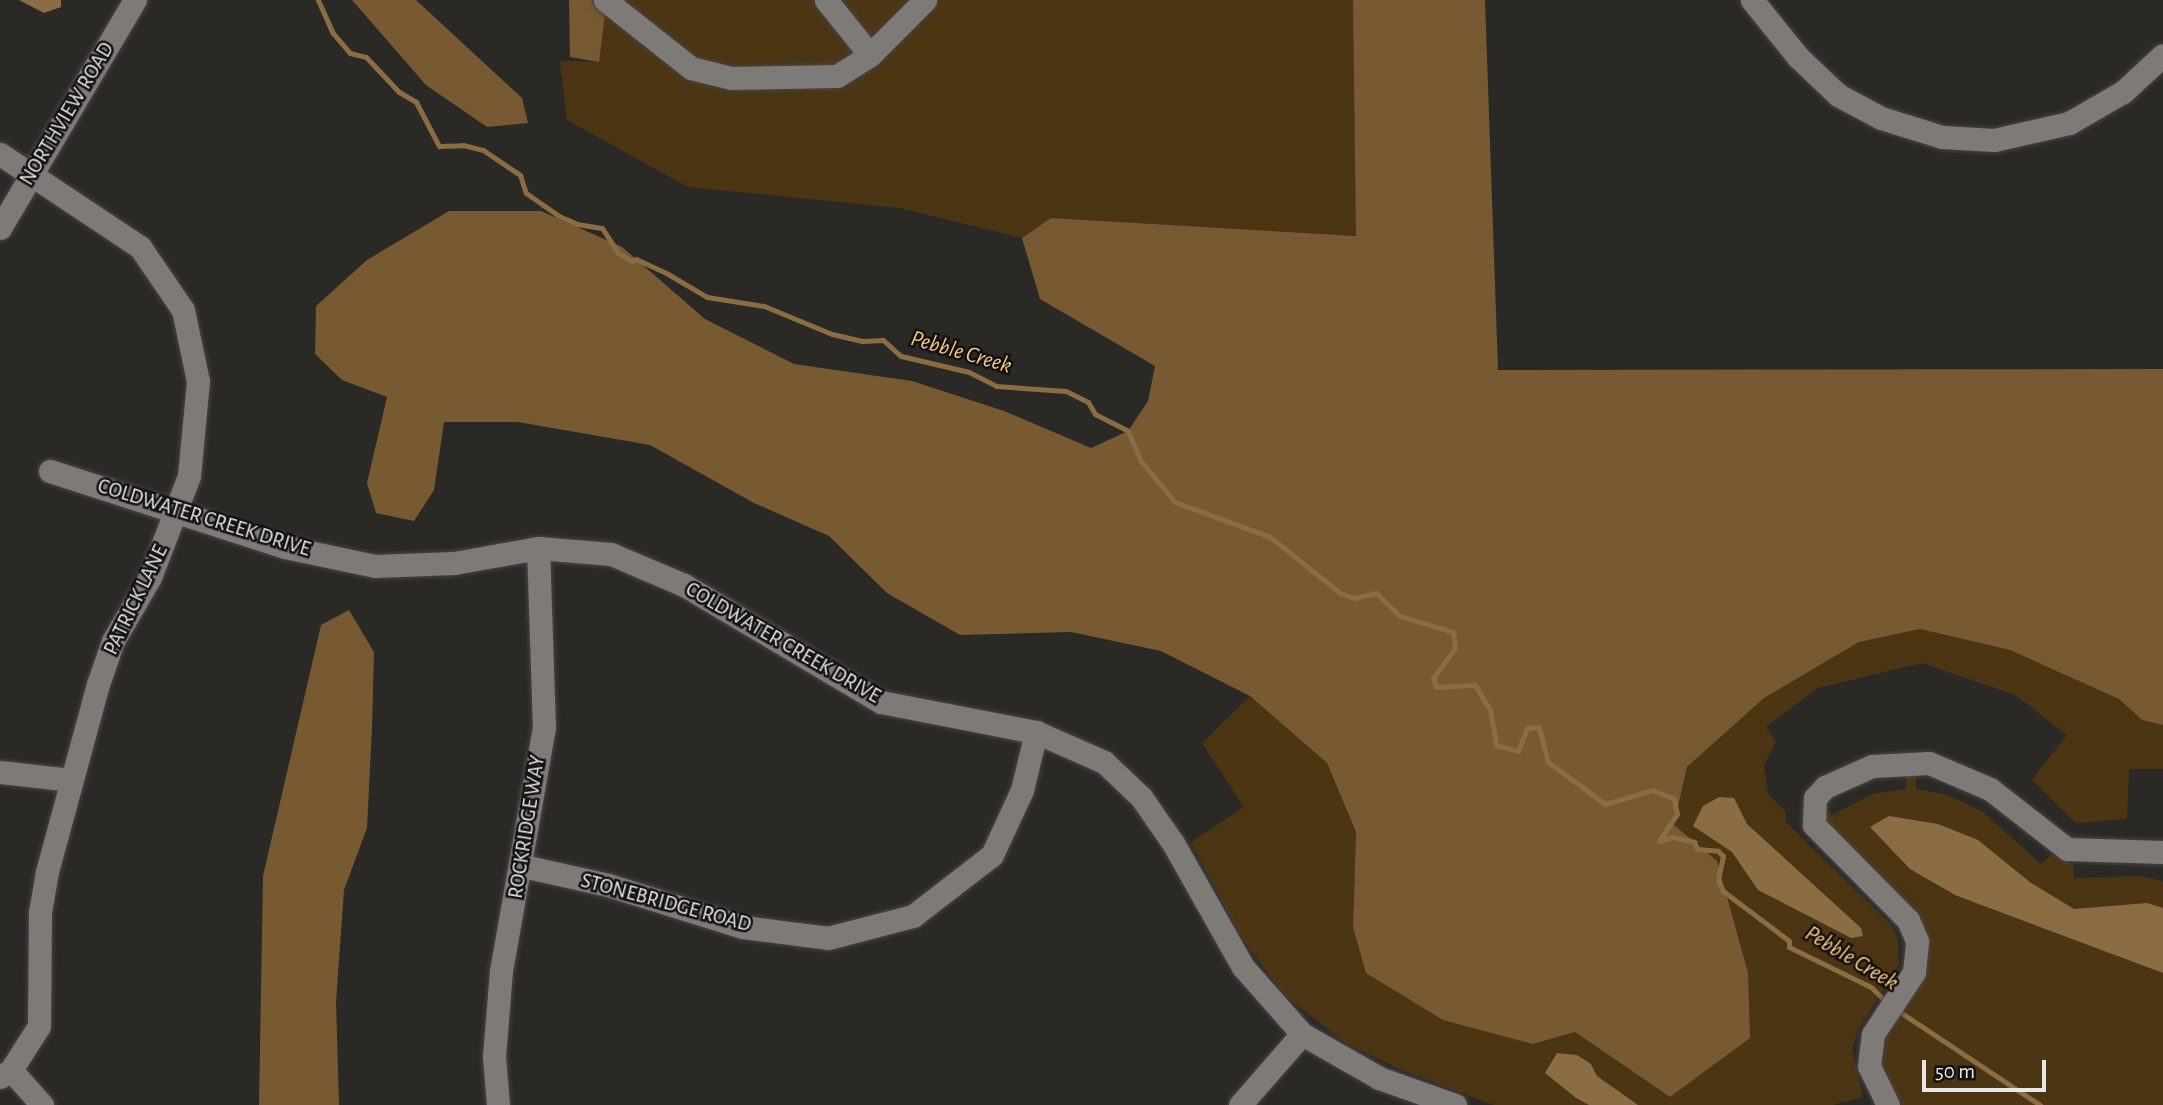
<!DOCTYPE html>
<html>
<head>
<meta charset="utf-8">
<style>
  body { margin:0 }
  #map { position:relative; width:2163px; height:1105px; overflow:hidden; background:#2b2926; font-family:"Alegreya Sans",sans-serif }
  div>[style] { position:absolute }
  .green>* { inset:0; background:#4c3512 }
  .forest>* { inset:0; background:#775a31 }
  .water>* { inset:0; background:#8a6d43 }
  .stream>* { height:5px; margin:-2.5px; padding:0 2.5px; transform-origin:2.5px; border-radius:2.5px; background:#8a6d43 }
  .roads { filter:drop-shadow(0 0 2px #474543) drop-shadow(0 0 2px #474543) }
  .minor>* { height:23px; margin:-11.5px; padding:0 11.5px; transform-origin:11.5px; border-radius:11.5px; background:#7d7a77 }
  span { translate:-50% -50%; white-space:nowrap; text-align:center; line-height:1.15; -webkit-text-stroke:5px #131211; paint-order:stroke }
  .street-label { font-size:21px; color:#eae8e6 }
  .water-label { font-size:23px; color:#f7c886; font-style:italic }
  .scale { position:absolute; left:1922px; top:1060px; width:124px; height:32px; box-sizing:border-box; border:4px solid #eae8e6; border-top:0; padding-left:9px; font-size:21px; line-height:24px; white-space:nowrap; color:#eae8e6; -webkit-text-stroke:5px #131211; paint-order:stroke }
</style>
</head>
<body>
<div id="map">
  <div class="green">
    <i style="clip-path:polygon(601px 0,1358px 0,1357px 236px,1051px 218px,1022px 238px,900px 208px,688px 187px,567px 120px,560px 61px,598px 62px)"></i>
    <i style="clip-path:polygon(1920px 629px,2010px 650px,2119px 699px,2142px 720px,2163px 725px,2163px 769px,2129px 769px,2127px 819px,2076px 823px,2032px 780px,2067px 735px,2015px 695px,1922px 663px,1818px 688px,1766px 727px,1776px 742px,1764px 765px,1768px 794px,1786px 812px,1785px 821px,1891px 925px,1898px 938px,1899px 965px,1859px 1028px,1852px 1049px,1863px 1097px,1833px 1105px,1638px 1105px,1597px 1076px,1591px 1064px,1577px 1055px,1557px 1053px,1576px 1098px,1589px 1105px,1494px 1105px,1402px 1070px,1347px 1044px,1285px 996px,1240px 935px,1191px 842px,1244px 807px,1202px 743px,1250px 696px,1327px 763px,1356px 832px,1353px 927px,1533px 1044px,1575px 1032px,1670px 1097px,1674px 826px,1687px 767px,1764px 698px,1859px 642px)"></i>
    <i style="clip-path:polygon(1915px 774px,1916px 789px,1948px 795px,1983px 812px,2041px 864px,2052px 854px,2073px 865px,2074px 878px,2140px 876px,2163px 881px,2163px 1105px,1902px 1105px,1880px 1063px,1882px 1041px,1925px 971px,1925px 928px,1911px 907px,1825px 820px,1826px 808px,1832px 815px,1873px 794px,1906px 789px,1906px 775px)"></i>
  </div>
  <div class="forest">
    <i style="clip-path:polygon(352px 0,416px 0,522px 98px,528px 123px,487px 127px,426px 85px)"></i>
    <i style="clip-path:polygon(569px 0,601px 0,605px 14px,599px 62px,570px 57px)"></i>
    <i style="clip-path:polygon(1353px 0,1485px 0,1498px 370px,2163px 369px,2163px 725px,2142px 720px,2119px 699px,2010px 650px,1920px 629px,1859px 642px,1764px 698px,1687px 767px,1674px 825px,1717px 861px,1748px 973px,1750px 1038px,1670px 1097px,1575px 1032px,1533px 1044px,1443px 1020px,1366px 973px,1353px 927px,1356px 832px,1327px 763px,1250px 696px,1161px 651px,1071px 632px,960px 635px,887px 593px,829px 536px,754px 503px,650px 445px,518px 422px,444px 422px,434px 490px,414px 521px,376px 513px,367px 483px,387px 397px,342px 380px,315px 354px,316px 306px,367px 260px,449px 211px,541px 211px,622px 247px,705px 319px,794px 364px,912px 381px,1004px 411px,1091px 448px,1128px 431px,1148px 401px,1155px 366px,1040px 299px,1022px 238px,1051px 218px,1356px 236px)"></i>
    <i style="clip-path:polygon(349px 610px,374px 652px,372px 728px,367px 828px,344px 890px,336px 1002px,339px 1105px,259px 1105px,263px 876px,321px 625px)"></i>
  </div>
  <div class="water">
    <i style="clip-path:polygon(19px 0,61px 0,61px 7px,44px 13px)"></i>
    <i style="clip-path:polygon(1719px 797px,1734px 798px,1747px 824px,1861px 928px,1863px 936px,1851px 938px,1758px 890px,1732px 852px,1693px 826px,1703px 806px)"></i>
    <i style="clip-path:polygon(1889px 816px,1938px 824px,1978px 840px,2031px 883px,2074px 909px,2147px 903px,2163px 908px,2163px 973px,1955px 895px,1910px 869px,1870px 827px)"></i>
    <i style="clip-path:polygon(1557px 1053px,1577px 1055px,1591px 1064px,1597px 1076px,1638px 1105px,1589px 1105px,1576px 1098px,1545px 1073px)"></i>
  </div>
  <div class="stream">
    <i style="left:318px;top:0;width:36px;rotate:66deg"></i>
    <i style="left:333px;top:33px;width:26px;rotate:50deg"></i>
    <i style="left:350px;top:53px;width:16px;rotate:14deg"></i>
    <i style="left:366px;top:57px;width:48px;rotate:46.7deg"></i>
    <i style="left:399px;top:92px;width:20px;rotate:30deg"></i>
    <i style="left:416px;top:102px;width:50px;rotate:62.4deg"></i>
    <i style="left:439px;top:146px;width:24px;rotate:-2deg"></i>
    <i style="left:463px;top:145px;width:21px;rotate:14deg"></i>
    <i style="left:483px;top:150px;width:45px;rotate:34deg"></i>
    <i style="left:520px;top:175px;width:19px;rotate:72deg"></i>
    <i style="left:526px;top:193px;width:40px;rotate:34.9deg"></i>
    <i style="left:559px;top:216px;width:20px;rotate:24deg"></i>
    <i style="left:577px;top:224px;width:25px;rotate:9deg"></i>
    <i style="left:602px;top:228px;width:30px;rotate:57deg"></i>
    <i style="left:618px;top:253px;width:16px;rotate:30deg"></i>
    <i style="left:632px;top:261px;width:4px;rotate:-27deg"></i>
    <i style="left:636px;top:259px;width:35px;rotate:25deg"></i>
    <i style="left:668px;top:274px;width:45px;rotate:30.5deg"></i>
    <i style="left:707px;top:297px;width:58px;rotate:9deg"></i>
    <i style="left:764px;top:306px;width:74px;rotate:22.4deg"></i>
    <i style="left:832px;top:334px;width:32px;rotate:13deg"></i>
    <i style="left:863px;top:341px;width:20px;rotate:-3deg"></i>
    <i style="left:883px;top:340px;width:24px;rotate:42deg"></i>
    <i style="left:901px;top:356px;width:70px;rotate:13.2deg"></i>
    <i style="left:969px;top:372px;width:30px;rotate:27deg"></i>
    <i style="left:996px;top:386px;width:70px;rotate:4.1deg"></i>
    <i style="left:1066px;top:391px;width:25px;rotate:27deg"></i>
    <i style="left:1088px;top:402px;width:14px;rotate:60deg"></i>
    <i style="left:1095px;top:414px;width:37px;rotate:27deg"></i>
    <i style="left:1128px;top:431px;width:33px;rotate:67deg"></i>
    <i style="left:1141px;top:461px;width:53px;rotate:50.3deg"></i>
    <i style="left:1175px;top:502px;width:101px;rotate:20.2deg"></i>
    <i style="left:1270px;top:537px;width:90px;rotate:38.7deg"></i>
    <i style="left:1340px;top:593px;width:15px;rotate:20deg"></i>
    <i style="left:1354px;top:598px;width:23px;rotate:-13deg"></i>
    <i style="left:1376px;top:593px;width:33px;rotate:44deg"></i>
    <i style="left:1400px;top:616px;width:55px;rotate:16.8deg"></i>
    <i style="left:1453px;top:632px;width:16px;rotate:83deg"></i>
    <i style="left:1455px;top:648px;width:37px;rotate:126deg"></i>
    <i style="left:1433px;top:678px;width:9px;rotate:72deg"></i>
    <i style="left:1436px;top:687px;width:39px;rotate:-3deg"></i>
    <i style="left:1475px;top:685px;width:29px;rotate:59deg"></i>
    <i style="left:1490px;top:710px;width:36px;rotate:80deg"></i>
    <i style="left:1496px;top:745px;width:23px;rotate:15deg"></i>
    <i style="left:1518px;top:751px;width:25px;rotate:-69deg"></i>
    <i style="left:1527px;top:728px;width:12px;rotate:-5deg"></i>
    <i style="left:1539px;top:727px;width:36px;rotate:76deg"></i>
    <i style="left:1548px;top:762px;width:71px;rotate:36.4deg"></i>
    <i style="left:1605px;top:804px;width:50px;rotate:-16.3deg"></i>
    <i style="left:1653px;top:790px;width:23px;rotate:23deg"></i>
    <i style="left:1674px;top:799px;width:15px;rotate:79deg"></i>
    <i style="left:1677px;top:814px;width:32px;rotate:124deg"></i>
    <i style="left:1659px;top:841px;width:15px;rotate:-16deg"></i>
    <i style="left:1673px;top:837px;width:22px;rotate:13deg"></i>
    <i style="left:1694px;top:842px;width:8px;rotate:67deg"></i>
    <i style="left:1697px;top:849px;width:21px;rotate:5deg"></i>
    <i style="left:1718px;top:851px;width:7px;rotate:45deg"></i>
    <i style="left:1723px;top:856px;width:25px;rotate:102deg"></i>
    <i style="left:1718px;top:880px;width:12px;rotate:66deg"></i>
    <i style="left:1723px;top:891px;width:83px;rotate:37.1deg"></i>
    <i style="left:1789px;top:941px;width:6px;rotate:90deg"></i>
    <i style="left:1789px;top:947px;width:91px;rotate:26deg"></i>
    <i style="left:1871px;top:987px;width:21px;rotate:45deg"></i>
    <i style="left:1897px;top:1010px;width:172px;rotate:33.6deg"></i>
  </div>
  <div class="roads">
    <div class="minor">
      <i style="left:605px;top:0;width:110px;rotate:38.3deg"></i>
      <i style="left:691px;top:68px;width:41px;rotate:14deg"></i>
      <i style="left:731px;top:78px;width:106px;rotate:-1.1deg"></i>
      <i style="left:837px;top:76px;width:39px;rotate:-32deg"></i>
      <i style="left:870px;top:55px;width:78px;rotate:-45deg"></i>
      <i style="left:826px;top:0;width:70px;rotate:51.3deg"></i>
      <i style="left:1752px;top:0;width:73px;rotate:51.1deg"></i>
      <i style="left:1798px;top:57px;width:55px;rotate:43.5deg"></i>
      <i style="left:1838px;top:95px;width:49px;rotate:28.1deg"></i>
      <i style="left:1881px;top:118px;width:64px;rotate:17.3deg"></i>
      <i style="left:1942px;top:137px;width:52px;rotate:3.3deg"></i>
      <i style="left:1994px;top:140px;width:77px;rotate:-12.8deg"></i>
      <i style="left:2069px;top:123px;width:62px;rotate:-29.9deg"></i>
      <i style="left:2123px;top:92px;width:54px;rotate:-42.8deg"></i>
      <i style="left:0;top:154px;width:168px;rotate:33.6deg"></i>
      <i style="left:140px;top:247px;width:76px;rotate:55.7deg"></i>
      <i style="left:183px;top:310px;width:73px;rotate:78.1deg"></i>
      <i style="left:198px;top:381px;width:95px;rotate:95.4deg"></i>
      <i style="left:189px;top:476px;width:108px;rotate:111.1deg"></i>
      <i style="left:150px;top:577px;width:74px;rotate:120deg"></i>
      <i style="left:113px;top:641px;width:46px;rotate:109.2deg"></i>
      <i style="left:98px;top:684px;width:195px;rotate:105.2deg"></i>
      <i style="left:47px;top:872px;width:41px;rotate:99.9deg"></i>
      <i style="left:40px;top:912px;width:114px;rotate:90.5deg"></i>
      <i style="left:39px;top:1026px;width:52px;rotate:122.5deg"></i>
      <i style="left:11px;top:1070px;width:13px;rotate:148deg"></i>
      <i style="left:0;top:228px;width:265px;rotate:-59.4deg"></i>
      <i style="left:50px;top:471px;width:247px;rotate:17.9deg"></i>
      <i style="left:285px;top:547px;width:92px;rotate:11.9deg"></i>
      <i style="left:375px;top:566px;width:79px;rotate:-2.2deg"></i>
      <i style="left:454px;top:563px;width:85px;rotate:-10.1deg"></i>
      <i style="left:538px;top:548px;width:73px;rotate:4.7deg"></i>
      <i style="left:611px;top:554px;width:79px;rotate:23deg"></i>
      <i style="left:684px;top:585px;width:229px;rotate:30.7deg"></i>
      <i style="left:881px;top:702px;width:158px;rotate:11deg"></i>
      <i style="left:1036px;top:732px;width:74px;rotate:23.8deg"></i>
      <i style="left:1104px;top:762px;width:51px;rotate:43.4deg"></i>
      <i style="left:1141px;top:797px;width:56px;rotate:55.2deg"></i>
      <i style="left:1173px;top:843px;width:142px;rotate:60.6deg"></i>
      <i style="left:1243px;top:967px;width:89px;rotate:48.6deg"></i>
      <i style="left:1302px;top:1034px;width:89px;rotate:29.7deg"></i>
      <i style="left:1379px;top:1078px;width:81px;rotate:19.6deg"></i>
      <i style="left:0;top:772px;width:71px;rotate:6.4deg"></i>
      <i style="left:523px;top:866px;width:87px;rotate:12.6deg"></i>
      <i style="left:608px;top:885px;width:141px;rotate:17.3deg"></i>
      <i style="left:743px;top:927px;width:54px;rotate:7.4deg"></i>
      <i style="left:797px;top:934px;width:31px;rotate:7deg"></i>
      <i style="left:828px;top:938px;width:88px;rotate:-14.5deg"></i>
      <i style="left:913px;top:916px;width:100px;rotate:-37.7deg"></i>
      <i style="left:992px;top:855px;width:72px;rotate:-65.2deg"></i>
      <i style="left:1022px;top:790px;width:60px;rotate:-76.4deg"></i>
      <i style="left:11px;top:1070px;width:47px;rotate:48.5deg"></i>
      <i style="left:498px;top:1105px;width:49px;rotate:-94.7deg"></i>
      <i style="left:494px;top:1056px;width:85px;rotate:-85.3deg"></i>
      <i style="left:501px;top:971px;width:247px;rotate:-80deg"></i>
      <i style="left:544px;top:728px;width:180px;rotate:-91.9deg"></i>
      <i style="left:1240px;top:1105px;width:94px;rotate:-48.9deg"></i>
      <i style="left:1888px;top:1105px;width:43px;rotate:-116deg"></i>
      <i style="left:1869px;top:1066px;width:32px;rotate:-83deg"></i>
      <i style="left:1873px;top:1034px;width:74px;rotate:-56.5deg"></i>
      <i style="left:1914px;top:972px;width:31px;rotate:-84deg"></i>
      <i style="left:1917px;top:941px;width:23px;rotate:-113deg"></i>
      <i style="left:1908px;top:920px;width:134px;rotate:-134.7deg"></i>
      <i style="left:1814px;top:825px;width:27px;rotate:-88deg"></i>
      <i style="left:1815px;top:798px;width:15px;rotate:-48deg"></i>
      <i style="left:1825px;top:787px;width:51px;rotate:-24.1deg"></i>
      <i style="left:1872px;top:766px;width:57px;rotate:-3deg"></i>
      <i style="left:1929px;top:763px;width:66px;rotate:23.1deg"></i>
      <i style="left:1990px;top:789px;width:98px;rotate:37.9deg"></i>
      <i style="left:2067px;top:849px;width:96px;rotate:1.8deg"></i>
    </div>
  </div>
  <div class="street-label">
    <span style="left:67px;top:114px;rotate:-59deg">NORTHVIEW ROAD</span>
    <span style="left:204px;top:518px;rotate:17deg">COLDWATER CREEK DRIVE</span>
    <span style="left:136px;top:600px;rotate:-64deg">PATRICK LANE</span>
    <span style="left:783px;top:643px;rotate:30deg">COLDWATER CREEK DRIVE</span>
    <span style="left:527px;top:827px;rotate:-81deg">ROCKRIDGE WAY</span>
    <span style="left:666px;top:903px;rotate:15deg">STONEBRIDGE ROAD</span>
  </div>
  <div class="water-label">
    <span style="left:961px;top:353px;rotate:16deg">Pebble Creek</span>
    <span style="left:1851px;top:959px;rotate:31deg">Pebble Creek</span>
  </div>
  <div class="scale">50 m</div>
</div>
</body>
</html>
